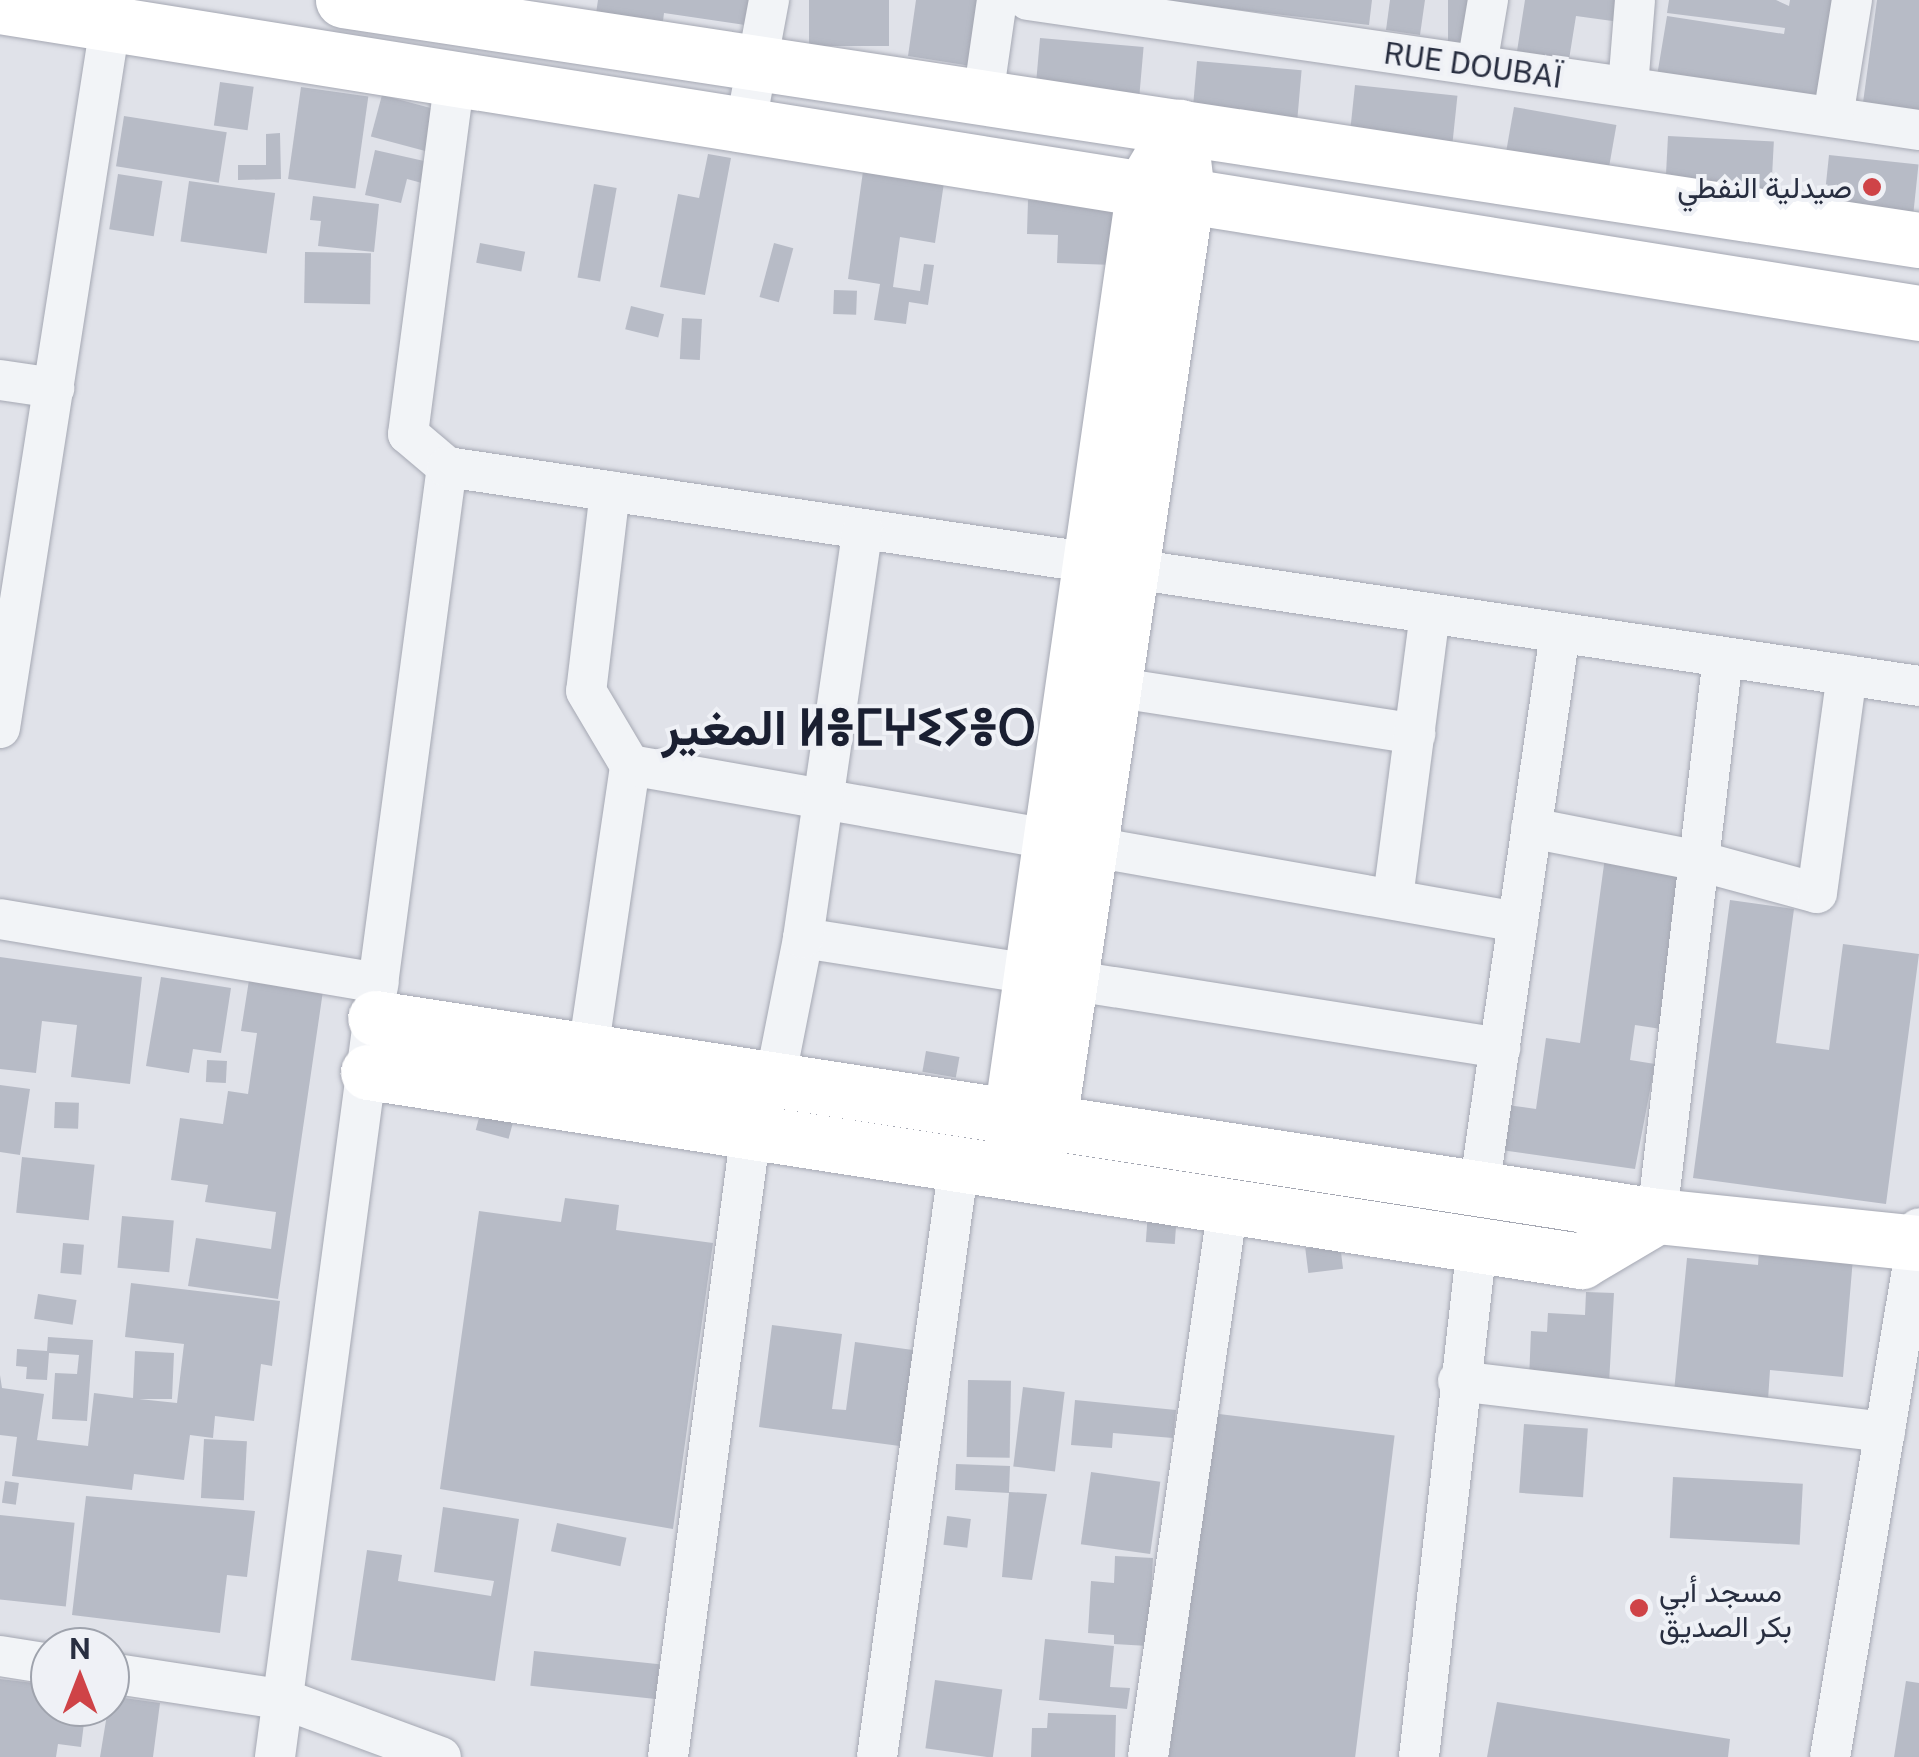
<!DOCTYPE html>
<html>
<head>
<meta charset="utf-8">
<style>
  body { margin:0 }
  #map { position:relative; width:1919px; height:1757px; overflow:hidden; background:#e0e2e9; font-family:"Public Sans",Vazirmatn,"Noto Sans Tifinagh",sans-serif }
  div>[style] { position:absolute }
  .building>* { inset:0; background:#b7bbc6; transform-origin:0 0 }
  .roads { filter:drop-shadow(0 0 2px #a5a8b3) drop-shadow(0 0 2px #a5a8b3) }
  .street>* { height:40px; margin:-20px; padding:0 20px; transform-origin:20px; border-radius:20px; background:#f2f4f7 }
  .secondary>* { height:55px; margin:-27.5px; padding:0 27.5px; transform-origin:27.5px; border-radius:27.5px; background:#fff }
  .dots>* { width:28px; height:28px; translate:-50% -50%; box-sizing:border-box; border:5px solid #eff1f6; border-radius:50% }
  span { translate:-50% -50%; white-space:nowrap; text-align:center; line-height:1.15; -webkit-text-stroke:8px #eff1f6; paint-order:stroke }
  .street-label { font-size:30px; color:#282e40 }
  .poi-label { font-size:30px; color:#282e40 }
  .right { translate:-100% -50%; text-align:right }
  .left { translate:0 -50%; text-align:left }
  .town-label { font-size:50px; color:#1a1f31; font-weight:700 }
  .north { position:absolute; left:30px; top:1627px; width:100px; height:100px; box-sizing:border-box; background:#eff1f6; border:2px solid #9fa3ad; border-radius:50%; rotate:0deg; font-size:28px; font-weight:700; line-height:40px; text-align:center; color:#282e40 }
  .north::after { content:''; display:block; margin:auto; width:35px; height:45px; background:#cf4347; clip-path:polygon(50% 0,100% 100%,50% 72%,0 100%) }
</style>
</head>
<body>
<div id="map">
  <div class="building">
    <i style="clip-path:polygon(598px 0,756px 0,752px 26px,664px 13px,662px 29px,595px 20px)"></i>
    <i style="left:809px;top:0;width:80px;height:46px"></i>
    <i style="clip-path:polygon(916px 0,1001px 0,990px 69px,908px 56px)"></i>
    <i style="clip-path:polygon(1152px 0,1372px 0,1369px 25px)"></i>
    <i style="clip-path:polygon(1390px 0,1425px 0,1420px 35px,1386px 30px)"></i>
    <i style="left:1448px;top:0;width:51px;height:48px"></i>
    <i style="clip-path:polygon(1525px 0,1631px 0,1627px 23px,1576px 16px,1567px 72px,1515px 64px)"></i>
    <i style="clip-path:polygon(1669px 0,1776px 0,1789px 6px,1790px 0,1853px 0,1824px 109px,1656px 82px,1667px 16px,1784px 34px,1785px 28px,1667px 13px)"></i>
    <i style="clip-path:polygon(1877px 0,1919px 0,1919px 118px,1862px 110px)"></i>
    <i style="left:1040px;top:38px;width:104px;height:60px;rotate:5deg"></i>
    <i style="left:1197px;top:61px;width:105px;height:59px;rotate:5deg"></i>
    <i style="left:220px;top:82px;width:34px;height:44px;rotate:8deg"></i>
    <i style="left:1355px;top:85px;width:103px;height:60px;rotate:6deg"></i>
    <i style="left:301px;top:87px;width:68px;height:93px;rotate:8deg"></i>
    <i style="left:382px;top:95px;width:63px;height:43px;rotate:15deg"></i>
    <i style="left:1514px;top:107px;width:104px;height:54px;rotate:10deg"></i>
    <i style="left:124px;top:116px;width:104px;height:51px;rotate:9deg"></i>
    <i style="clip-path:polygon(280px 133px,281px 179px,238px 180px,238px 165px,266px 165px,266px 134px)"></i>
    <i style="left:1668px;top:136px;width:106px;height:49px;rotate:3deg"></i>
    <i style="clip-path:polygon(375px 150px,442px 165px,437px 187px,407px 179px,401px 203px,365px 195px)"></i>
    <i style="clip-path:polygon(708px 154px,731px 158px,705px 295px,660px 287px,678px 194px,699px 198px)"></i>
    <i style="left:1829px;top:155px;width:90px;height:54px;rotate:6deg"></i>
    <i style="clip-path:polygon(864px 164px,945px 176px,935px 243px,900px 237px,893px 287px,920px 291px,924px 264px,934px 265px,928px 305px,909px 302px,906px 324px,874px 320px,880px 284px,848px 279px)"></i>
    <i style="left:118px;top:174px;width:45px;height:56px;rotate:9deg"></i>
    <i style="left:189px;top:181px;width:87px;height:61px;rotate:8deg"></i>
    <i style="left:594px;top:184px;width:23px;height:95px;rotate:10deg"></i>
    <i style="clip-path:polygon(313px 196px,379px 204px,374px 252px,318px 246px,321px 221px,310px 220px)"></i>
    <i style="clip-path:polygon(1028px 200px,1136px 203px,1114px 265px,1057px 263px,1058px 235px,1027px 234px)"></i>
    <i style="left:480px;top:243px;width:46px;height:20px;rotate:11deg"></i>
    <i style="left:774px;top:243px;width:20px;height:56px;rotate:15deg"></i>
    <i style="left:305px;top:252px;width:66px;height:51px;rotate:1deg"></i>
    <i style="left:834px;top:290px;width:23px;height:24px;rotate:2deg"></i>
    <i style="left:631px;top:306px;width:34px;height:24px;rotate:14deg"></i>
    <i style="left:682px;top:318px;width:20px;height:41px;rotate:3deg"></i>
    <i style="clip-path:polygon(1605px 857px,1683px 867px,1661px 1029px,1635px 1025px,1630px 1060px,1655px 1064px,1635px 1169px,1501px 1150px,1507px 1105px,1536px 1109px,1546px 1038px,1580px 1043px)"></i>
    <i style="clip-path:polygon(1730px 900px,1794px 909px,1776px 1043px,1829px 1050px,1843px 944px,1919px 954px,1886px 1204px,1693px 1178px)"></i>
    <i style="clip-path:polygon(0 957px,142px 977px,130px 1084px,71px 1077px,77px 1025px,42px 1021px,36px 1073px,0 1069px)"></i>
    <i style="clip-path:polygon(161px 977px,231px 988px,221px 1053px,193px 1049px,189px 1073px,146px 1066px)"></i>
    <i style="clip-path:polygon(249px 980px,323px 991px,278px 1299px,188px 1286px,196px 1238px,271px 1249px,276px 1212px,205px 1202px,208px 1185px,171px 1180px,180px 1118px,223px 1124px,228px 1091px,248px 1094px,257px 1033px,241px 1031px)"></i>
    <i style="left:926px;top:1051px;width:34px;height:21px;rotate:10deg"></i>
    <i style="left:207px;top:1060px;width:20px;height:22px;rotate:3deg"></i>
    <i style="clip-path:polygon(0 1085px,30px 1089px,20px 1155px,0 1152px)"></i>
    <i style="left:55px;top:1102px;width:24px;height:26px;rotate:2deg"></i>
    <i style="left:483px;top:1103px;width:34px;height:28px;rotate:15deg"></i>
    <i style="left:22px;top:1157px;width:73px;height:56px;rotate:6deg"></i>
    <i style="clip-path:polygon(565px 1198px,619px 1205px,616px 1230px,713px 1243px,673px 1529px,440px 1489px,479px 1211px,561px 1222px)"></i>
    <i style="left:1148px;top:1211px;width:29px;height:31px;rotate:4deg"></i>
    <i style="left:122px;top:1216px;width:52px;height:52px;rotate:5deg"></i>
    <i style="left:63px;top:1243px;width:21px;height:30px;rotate:5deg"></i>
    <i style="left:1340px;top:1244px;width:25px;height:35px;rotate:83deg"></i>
    <i style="clip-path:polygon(1759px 1250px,1853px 1258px,1843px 1377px,1770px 1370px,1768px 1400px,1674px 1392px,1687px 1258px,1758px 1265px)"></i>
    <i style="clip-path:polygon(131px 1283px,280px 1301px,272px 1366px,261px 1364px,254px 1421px,215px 1416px,213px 1438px,190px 1435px,184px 1480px,134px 1474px,132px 1490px,12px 1476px,17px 1437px,0 1435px,0 1375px,2px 1388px,44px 1394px,37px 1440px,88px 1446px,94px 1393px,133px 1398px,135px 1351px,174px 1353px,172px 1399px,139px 1399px,177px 1403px,184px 1344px,125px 1337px)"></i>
    <i style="clip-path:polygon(1586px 1292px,1614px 1293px,1609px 1384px,1529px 1380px,1531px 1331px,1547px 1332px,1548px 1313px,1585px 1315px)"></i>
    <i style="left:38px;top:1294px;width:39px;height:25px;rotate:9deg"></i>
    <i style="clip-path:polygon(772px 1325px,842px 1334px,832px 1409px,846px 1410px,855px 1342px,920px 1351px,907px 1447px,759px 1427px)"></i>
    <i style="clip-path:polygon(48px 1337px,93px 1340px,87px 1421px,52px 1419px,55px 1373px,77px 1374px,79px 1355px,49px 1353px,47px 1380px,26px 1379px,27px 1367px,16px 1366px,17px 1349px,47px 1351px)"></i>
    <i style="left:968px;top:1380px;width:43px;height:77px;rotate:1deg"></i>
    <i style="left:1023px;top:1387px;width:42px;height:80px;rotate:7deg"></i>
    <i style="clip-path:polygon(1075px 1400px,1176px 1410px,1173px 1438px,1113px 1433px,1112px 1448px,1071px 1445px)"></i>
    <i style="left:1211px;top:1413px;width:185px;height:348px;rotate:7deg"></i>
    <i style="left:1524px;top:1424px;width:64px;height:69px;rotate:4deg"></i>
    <i style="left:204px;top:1439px;width:43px;height:59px;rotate:3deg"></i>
    <i style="clip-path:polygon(956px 1464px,1010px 1466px,1009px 1492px,1047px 1494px,1032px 1580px,1002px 1577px,1009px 1493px,955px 1490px)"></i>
    <i style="left:1091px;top:1472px;width:70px;height:73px;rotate:8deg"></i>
    <i style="left:1673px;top:1477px;width:130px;height:61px;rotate:3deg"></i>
    <i style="left:5px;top:1481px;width:14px;height:22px;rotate:8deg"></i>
    <i style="clip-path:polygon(86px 1496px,255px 1511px,247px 1577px,227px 1575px,220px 1633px,72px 1615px)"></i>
    <i style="clip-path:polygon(443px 1507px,519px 1519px,495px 1681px,351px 1660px,367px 1550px,402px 1555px,398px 1581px,491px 1596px,494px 1581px,434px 1572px)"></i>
    <i style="left:0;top:1515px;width:75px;height:84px;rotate:6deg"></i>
    <i style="left:947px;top:1516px;width:24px;height:29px;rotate:7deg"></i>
    <i style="left:557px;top:1523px;width:71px;height:29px;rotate:12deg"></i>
    <i style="clip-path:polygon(1115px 1556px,1153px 1558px,1148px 1646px,1114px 1644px,1114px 1635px,1088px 1633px,1091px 1581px,1114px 1583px)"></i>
    <i style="clip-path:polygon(1045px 1639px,1114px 1646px,1110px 1687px,1130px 1688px,1127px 1709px,1039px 1700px)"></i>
    <i style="left:534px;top:1651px;width:126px;height:35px;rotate:6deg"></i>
    <i style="clip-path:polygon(0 1679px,50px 1685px,50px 1707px,86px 1707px,81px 1747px,58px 1744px,56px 1757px,0 1757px)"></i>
    <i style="left:935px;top:1680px;width:68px;height:69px;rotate:8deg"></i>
    <i style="clip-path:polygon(1906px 1681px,1919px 1683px,1919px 1757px,1894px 1757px)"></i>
    <i style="clip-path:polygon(110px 1696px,160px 1703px,153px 1757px,100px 1757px)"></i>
    <i style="clip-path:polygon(1497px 1702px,1730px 1739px,1728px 1757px,1487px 1757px)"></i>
    <i style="clip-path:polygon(1048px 1713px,1116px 1715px,1115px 1757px,1031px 1757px,1032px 1728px,1047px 1728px)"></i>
  </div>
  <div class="roads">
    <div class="street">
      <i style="left:1028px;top:0;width:900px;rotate:8.3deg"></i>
      <i style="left:1477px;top:65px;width:66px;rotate:-80.4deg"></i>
      <i style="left:1628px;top:87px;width:87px;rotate:-85.4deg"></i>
      <i style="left:983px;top:97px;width:98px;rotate:-81.8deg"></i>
      <i style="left:1833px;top:117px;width:119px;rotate:-80.8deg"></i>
      <i style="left:746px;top:123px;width:125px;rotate:-79.4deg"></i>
      <i style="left:0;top:380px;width:55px;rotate:8.4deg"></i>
      <i style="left:447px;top:467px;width:51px;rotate:-139.8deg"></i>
      <i style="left:408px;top:434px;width:360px;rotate:-82.5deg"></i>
      <i style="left:610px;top:491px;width:201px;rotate:96.8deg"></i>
      <i style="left:586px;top:691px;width:86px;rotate:59.3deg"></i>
      <i style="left:1113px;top:687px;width:306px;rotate:8.8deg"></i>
      <i style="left:0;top:728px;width:737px;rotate:-81.1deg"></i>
      <i style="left:1531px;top:828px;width:171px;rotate:11.1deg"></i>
      <i style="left:1699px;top:861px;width:122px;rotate:15.2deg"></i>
      <i style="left:1817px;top:893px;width:220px;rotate:-82.2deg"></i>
      <i style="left:1393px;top:898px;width:287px;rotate:-82.6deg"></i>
      <i style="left:0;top:919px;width:384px;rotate:9.6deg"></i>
      <i style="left:803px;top:938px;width:706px;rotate:8.97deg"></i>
      <i style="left:588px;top:1051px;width:289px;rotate:-81.6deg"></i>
      <i style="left:630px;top:765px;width:902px;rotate:10.03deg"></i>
      <i style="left:1479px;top:1189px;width:562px;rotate:-81.71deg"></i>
      <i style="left:1657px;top:1216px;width:563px;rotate:-83.27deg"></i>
      <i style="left:1458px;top:1381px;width:430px;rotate:6.8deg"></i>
      <i style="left:0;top:1656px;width:51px;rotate:9.1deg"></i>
      <i style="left:110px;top:1673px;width:178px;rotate:8.7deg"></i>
      <i style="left:286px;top:1700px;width:165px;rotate:20.2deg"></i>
      <i style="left:275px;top:1757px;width:1301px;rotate:-82.41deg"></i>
      <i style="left:447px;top:467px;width:1488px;rotate:8.46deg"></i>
      <i style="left:668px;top:1757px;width:631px;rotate:-82.45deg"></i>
      <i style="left:751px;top:1131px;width:56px;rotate:-64.8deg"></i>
      <i style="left:775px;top:1080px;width:145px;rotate:-78.8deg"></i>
      <i style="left:803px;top:938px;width:413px;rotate:-81.7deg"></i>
      <i style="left:877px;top:1757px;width:599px;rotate:-82.13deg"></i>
      <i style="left:1148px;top:1757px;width:557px;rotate:-81.74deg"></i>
      <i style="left:1419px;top:1757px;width:515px;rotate:-83.54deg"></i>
      <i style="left:1830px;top:1757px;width:536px;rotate:-80.45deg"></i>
    </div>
    <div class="secondary">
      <i style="left:343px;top:0;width:1594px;rotate:8.66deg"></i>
      <i style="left:0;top:6px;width:1943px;rotate:9.09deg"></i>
      <i style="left:1179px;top:127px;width:66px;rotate:83.1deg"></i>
      <i style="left:1187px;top:193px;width:939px;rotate:98.45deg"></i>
      <i style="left:1049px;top:1122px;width:60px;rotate:122.1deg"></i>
      <i style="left:1017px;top:1173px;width:57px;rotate:-96deg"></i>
      <i style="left:1011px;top:1116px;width:939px;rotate:-81.86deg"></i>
      <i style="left:1144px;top:186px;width:69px;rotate:-59.3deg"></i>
      <i style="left:368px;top:1072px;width:1228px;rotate:8.86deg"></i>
      <i style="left:1581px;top:1261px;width:88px;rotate:-30.6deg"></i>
      <i style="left:1657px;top:1216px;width:1297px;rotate:-171.22deg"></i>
      <i style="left:1657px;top:1216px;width:263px;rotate:5.9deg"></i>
    </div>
  </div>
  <div class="dots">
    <i style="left:1872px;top:187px;background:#cf4347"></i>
    <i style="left:1639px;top:1608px;background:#cf4347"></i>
  </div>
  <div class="street-label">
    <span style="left:1473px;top:65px;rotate:8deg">RUE DOUBAÏ</span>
  </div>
  <div class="poi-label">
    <span class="right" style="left:1852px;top:187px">صيدلية النفطي</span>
    <span class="left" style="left:1659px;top:1608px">مسجد أبي<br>بكر الصديق</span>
  </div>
  <div class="town-label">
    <span style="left:849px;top:727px">المغير ⵍⴻⵎⵖⵉⵢⴻⵔ</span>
  </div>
  <div class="north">N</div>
</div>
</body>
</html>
